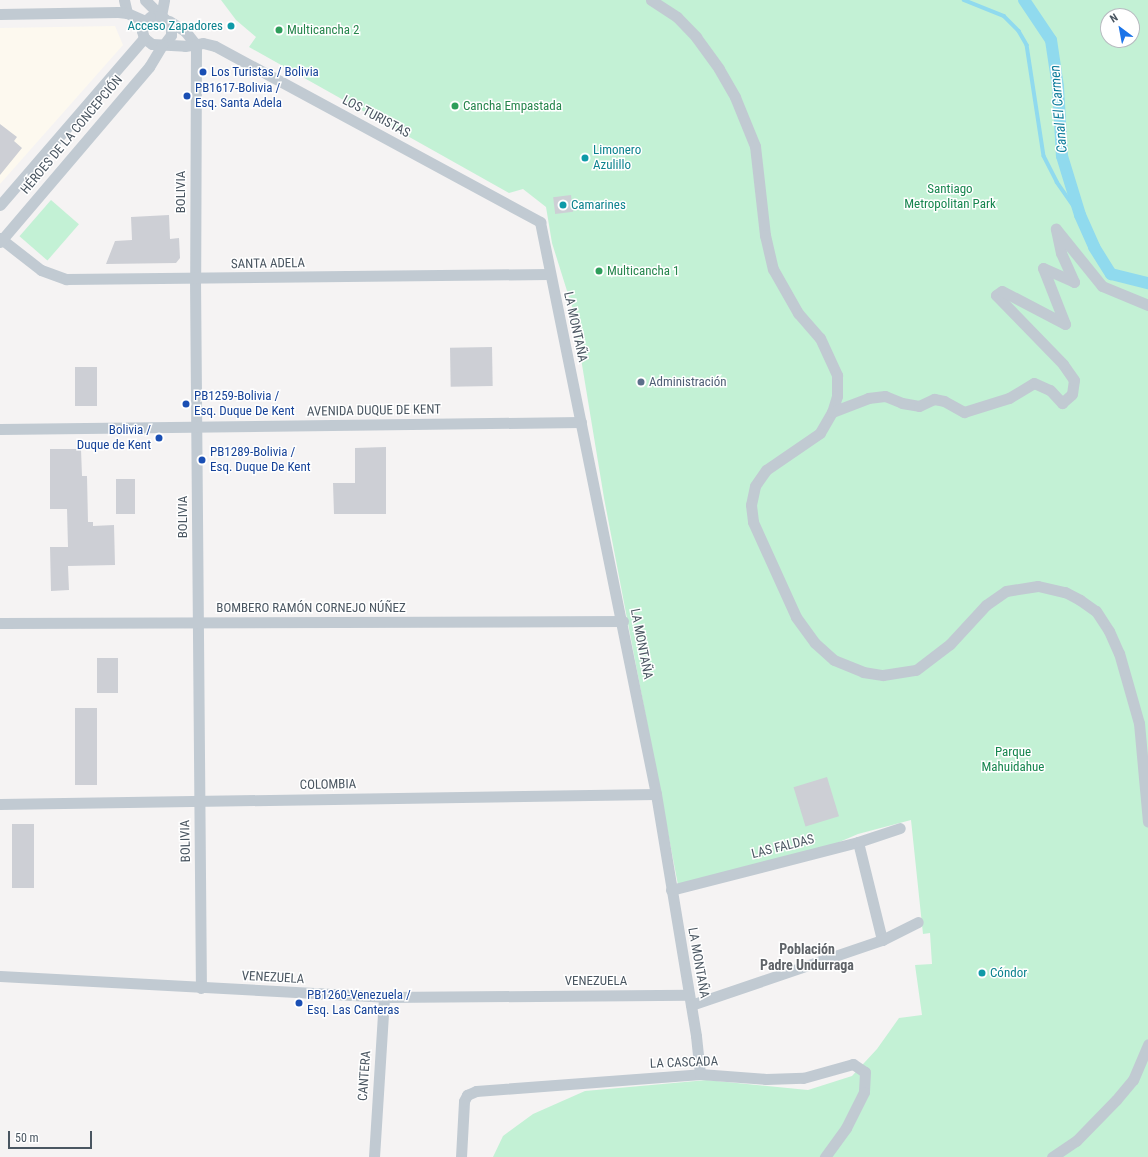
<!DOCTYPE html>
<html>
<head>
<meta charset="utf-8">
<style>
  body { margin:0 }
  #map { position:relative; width:1148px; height:1157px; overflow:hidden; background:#f5f3f3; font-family:"Roboto Condensed",sans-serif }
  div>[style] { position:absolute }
  .commercial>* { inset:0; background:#fdf9ef }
  .green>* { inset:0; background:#c3f1d5; transform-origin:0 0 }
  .stream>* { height:3.5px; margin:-1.75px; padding:0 1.75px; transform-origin:1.75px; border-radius:1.75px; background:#90daee }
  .canal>* { height:12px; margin:-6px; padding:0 6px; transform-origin:6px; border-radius:6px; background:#90daee }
  .building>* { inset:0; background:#cdcfd5; transform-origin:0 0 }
  .street>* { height:11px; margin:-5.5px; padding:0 5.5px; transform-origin:5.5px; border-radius:5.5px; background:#c1cad2 }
  .dots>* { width:11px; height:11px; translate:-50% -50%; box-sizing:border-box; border:2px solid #fff; border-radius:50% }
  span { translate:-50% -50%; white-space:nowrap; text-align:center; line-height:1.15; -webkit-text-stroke:3px #fff; paint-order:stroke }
  .culture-label { font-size:13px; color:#0d838f }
  .right { translate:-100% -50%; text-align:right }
  .left { translate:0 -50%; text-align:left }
  .leisure-label { font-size:13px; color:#27864d }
  .transit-label { font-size:13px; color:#164399 }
  .street-label { font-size:13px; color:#4a5661 }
  .park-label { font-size:13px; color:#17864f }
  .service-label { font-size:13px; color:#4e5e75 }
  .water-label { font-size:14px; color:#0c7c9b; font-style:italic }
  .neighbourhood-label { font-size:14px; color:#5f6368; font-weight:700 }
  .north { position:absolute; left:1100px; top:8px; width:40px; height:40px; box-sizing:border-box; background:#fff; border:1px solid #b7bbc0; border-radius:50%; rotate:328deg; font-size:11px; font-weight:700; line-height:16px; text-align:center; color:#4a5661 }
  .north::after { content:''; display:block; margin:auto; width:14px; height:18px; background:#1a73e8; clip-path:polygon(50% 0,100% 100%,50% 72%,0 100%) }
  .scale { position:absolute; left:8px; top:1131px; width:84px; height:18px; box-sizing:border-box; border:2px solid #4a5661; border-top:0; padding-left:5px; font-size:12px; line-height:14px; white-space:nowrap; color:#4a5661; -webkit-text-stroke:3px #fff; paint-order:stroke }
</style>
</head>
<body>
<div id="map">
  <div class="commercial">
    <i style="clip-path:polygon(115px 26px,123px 45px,0 184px,0 28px)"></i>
  </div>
  <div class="green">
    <i style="clip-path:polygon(evenodd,221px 0,1148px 0,1148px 1157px,493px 1157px,503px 1136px,533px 1114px,585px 1091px,707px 1080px,808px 1090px,852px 1076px,877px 1049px,899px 1018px,922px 1015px,915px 965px,932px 964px,930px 933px,923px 934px,911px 820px,858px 834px,830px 846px,678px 885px,604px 498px,573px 310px,552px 243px,546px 207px,523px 189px,509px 193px,249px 47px,256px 37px,236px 20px,221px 0,1108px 16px,1132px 16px,1132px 40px,1108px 40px,1108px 16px)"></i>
    <i style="left:51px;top:200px;width:37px;height:48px;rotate:41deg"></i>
  </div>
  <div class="stream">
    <i style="left:964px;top:0;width:43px;rotate:21.8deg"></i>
    <i style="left:1004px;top:16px;width:21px;rotate:45deg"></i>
    <i style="left:1019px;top:31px;width:16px;rotate:60deg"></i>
    <i style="left:1027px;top:45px;width:112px;rotate:81.3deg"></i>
    <i style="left:1044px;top:156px;width:29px;rotate:63deg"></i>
    <i style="left:1057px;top:182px;width:40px;rotate:55.1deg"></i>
  </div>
  <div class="canal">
    <i style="left:1024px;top:0;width:48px;rotate:56deg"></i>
    <i style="left:1051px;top:40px;width:48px;rotate:81.5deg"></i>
    <i style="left:1058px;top:87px;width:69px;rotate:86.7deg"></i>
    <i style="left:1062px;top:156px;width:62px;rotate:73deg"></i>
    <i style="left:1080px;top:215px;width:35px;rotate:66deg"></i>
    <i style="left:1094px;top:247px;width:32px;rotate:58deg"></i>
    <i style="left:1111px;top:274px;width:38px;rotate:14deg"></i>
  </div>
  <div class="building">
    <i style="clip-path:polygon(0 124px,17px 137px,14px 141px,22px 148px,0 175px)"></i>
    <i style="left:571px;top:195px;width:17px;height:18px;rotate:83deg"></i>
    <i style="clip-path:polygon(169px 215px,170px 239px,179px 238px,180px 258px,176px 263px,106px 264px,115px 241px,132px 240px,131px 217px)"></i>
    <i style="left:492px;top:347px;width:39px;height:42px;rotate:89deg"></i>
    <i style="left:75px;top:367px;width:22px;height:39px"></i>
    <i style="clip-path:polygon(386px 447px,386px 514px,334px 514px,333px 483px,355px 483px,355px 448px)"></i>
    <i style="clip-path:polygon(50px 449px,81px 449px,82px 476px,87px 476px,88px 522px,93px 522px,93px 526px,114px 525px,115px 565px,68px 566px,69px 590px,51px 591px,50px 547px,68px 547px,67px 509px,50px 509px)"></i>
    <i style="left:135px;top:479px;width:35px;height:19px;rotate:90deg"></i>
    <i style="left:118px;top:658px;width:35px;height:21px;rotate:90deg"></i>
    <i style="left:75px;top:708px;width:22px;height:77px"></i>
    <i style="left:827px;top:777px;width:41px;height:35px;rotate:73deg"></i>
    <i style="left:34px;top:824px;width:64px;height:22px;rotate:90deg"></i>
  </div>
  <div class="street">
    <i style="left:124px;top:0;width:13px;rotate:77deg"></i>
    <i style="left:145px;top:0;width:23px;rotate:45deg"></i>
    <i style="left:651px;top:0;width:31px;rotate:33deg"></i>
    <i style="left:677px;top:17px;width:28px;rotate:46deg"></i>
    <i style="left:696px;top:37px;width:39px;rotate:54deg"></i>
    <i style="left:719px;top:69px;width:32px;rotate:60deg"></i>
    <i style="left:735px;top:97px;width:53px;rotate:67.8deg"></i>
    <i style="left:755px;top:146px;width:90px;rotate:83.6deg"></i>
    <i style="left:765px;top:235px;width:35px;rotate:77deg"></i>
    <i style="left:773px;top:269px;width:51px;rotate:60.4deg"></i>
    <i style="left:798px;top:313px;width:33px;rotate:49deg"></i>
    <i style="left:820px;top:338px;width:41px;rotate:65.3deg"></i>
    <i style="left:837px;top:375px;width:21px;rotate:90deg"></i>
    <i style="left:837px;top:396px;width:17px;rotate:107deg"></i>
    <i style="left:832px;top:412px;width:24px;rotate:120deg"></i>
    <i style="left:820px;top:433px;width:65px;rotate:145.6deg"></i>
    <i style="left:766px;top:470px;width:19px;rotate:125deg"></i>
    <i style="left:755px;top:486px;width:19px;rotate:102deg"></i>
    <i style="left:751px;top:505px;width:17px;rotate:83deg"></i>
    <i style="left:753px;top:522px;width:104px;rotate:65.6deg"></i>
    <i style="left:796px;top:617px;width:32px;rotate:54deg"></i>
    <i style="left:815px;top:643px;width:25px;rotate:42deg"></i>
    <i style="left:834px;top:660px;width:31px;rotate:22deg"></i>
    <i style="left:863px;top:672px;width:20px;rotate:9deg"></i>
    <i style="left:883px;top:675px;width:33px;rotate:-9deg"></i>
    <i style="left:916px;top:670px;width:43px;rotate:-37.4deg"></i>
    <i style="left:950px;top:644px;width:53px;rotate:-47.3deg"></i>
    <i style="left:986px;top:605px;width:24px;rotate:-35deg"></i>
    <i style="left:1006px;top:591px;width:32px;rotate:-9deg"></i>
    <i style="left:1038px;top:586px;width:28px;rotate:13deg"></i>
    <i style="left:1065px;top:592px;width:17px;rotate:28deg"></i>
    <i style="left:1080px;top:600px;width:19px;rotate:35deg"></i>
    <i style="left:1096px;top:611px;width:24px;rotate:57deg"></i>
    <i style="left:1109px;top:631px;width:24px;rotate:66deg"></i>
    <i style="left:1119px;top:653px;width:73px;rotate:74.1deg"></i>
    <i style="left:1139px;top:723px;width:99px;rotate:84.8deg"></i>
    <i style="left:0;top:14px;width:118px;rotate:-1deg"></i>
    <i style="left:118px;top:12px;width:9px;rotate:6deg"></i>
    <i style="left:127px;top:13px;width:20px;rotate:24deg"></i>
    <i style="left:161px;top:16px;width:16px;rotate:-79deg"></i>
    <i style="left:169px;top:21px;width:19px;rotate:32deg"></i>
    <i style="left:185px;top:31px;width:18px;rotate:52deg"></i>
    <i style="left:165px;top:43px;width:10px;rotate:-53deg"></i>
    <i style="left:171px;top:35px;width:11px;rotate:-90deg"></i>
    <i style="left:171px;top:24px;width:13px;rotate:-141deg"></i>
    <i style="left:161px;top:16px;width:11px;rotate:175deg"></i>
    <i style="left:150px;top:17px;width:6px;rotate:141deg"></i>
    <i style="left:145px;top:21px;width:10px;rotate:107deg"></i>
    <i style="left:142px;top:31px;width:7px;rotate:74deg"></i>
    <i style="left:144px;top:38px;width:10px;rotate:37deg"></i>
    <i style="left:152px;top:44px;width:33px;rotate:3deg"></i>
    <i style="left:185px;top:46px;width:18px;rotate:-9deg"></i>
    <i style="left:203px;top:43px;width:12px;rotate:14deg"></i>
    <i style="left:215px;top:46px;width:370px;rotate:28.4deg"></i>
    <i style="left:540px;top:222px;width:584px;rotate:78.54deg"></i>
    <i style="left:656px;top:794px;width:245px;rotate:80.6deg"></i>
    <i style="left:696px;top:1036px;width:38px;rotate:84deg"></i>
    <i style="left:196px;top:45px;width:233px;rotate:90.2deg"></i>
    <i style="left:195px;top:278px;width:710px;rotate:89.52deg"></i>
    <i style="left:0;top:205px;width:221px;rotate:-49.2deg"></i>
    <i style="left:0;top:238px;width:52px;rotate:38deg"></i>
    <i style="left:41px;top:270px;width:27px;rotate:20deg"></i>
    <i style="left:66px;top:279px;width:483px;rotate:-0.6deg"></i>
    <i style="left:0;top:242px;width:230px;rotate:-49.6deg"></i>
    <i style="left:149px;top:67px;width:26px;rotate:-59deg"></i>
    <i style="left:832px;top:412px;width:39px;rotate:-21deg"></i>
    <i style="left:868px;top:398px;width:17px;rotate:-7deg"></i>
    <i style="left:885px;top:396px;width:18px;rotate:22deg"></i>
    <i style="left:902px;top:403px;width:17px;rotate:10deg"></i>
    <i style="left:919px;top:406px;width:17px;rotate:-25deg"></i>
    <i style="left:934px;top:399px;width:10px;rotate:11deg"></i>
    <i style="left:944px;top:401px;width:23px;rotate:29deg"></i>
    <i style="left:964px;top:412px;width:47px;rotate:-17.3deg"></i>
    <i style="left:1009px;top:398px;width:29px;rotate:-31deg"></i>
    <i style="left:1034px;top:383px;width:17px;rotate:24deg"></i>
    <i style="left:1050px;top:390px;width:18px;rotate:47deg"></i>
    <i style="left:1062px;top:403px;width:13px;rotate:-42deg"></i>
    <i style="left:1072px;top:394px;width:14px;rotate:-82deg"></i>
    <i style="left:1074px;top:380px;width:19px;rotate:-125deg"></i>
    <i style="left:1063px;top:364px;width:96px;rotate:-134.2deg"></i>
    <i style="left:996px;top:295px;width:7px;rotate:-34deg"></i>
    <i style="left:1002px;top:291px;width:71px;rotate:27.6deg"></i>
    <i style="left:1065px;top:324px;width:60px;rotate:-111.4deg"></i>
    <i style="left:1043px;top:268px;width:34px;rotate:24deg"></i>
    <i style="left:1074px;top:282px;width:32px;rotate:-114deg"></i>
    <i style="left:1061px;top:253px;width:25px;rotate:-102deg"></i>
    <i style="left:1056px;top:229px;width:73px;rotate:51.1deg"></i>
    <i style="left:1102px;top:286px;width:50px;rotate:22.4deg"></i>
    <i style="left:0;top:429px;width:581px;rotate:-0.69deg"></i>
    <i style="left:0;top:623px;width:623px;rotate:-0.18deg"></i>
    <i style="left:0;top:804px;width:656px;rotate:-0.87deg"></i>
    <i style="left:858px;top:842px;width:101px;rotate:76.2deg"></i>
    <i style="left:671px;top:890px;width:193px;rotate:-14.4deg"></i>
    <i style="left:858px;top:842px;width:44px;rotate:-18.4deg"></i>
    <i style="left:0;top:976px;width:385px;rotate:3.1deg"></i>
    <i style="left:384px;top:997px;width:305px;rotate:-0.4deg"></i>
    <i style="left:691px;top:1005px;width:202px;rotate:-18.8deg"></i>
    <i style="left:882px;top:940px;width:40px;rotate:-26.6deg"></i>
    <i style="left:374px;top:1157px;width:160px;rotate:-86.4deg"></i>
    <i style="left:461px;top:1157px;width:56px;rotate:-86.9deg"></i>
    <i style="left:464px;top:1101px;width:7px;rotate:-63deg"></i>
    <i style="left:467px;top:1095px;width:10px;rotate:-24deg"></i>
    <i style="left:476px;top:1091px;width:225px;rotate:-4.3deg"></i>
    <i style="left:700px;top:1074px;width:66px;rotate:4.3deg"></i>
    <i style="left:766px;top:1079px;width:37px;rotate:-2deg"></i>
    <i style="left:803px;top:1078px;width:52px;rotate:-15.6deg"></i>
    <i style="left:853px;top:1064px;width:14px;rotate:34deg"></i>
    <i style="left:865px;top:1072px;width:20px;rotate:93deg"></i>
    <i style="left:864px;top:1092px;width:40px;rotate:116.6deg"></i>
    <i style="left:846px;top:1128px;width:36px;rotate:126deg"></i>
    <i style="left:1052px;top:1157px;width:29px;rotate:-34deg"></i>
    <i style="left:1076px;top:1141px;width:57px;rotate:-45.7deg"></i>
    <i style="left:1116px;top:1100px;width:26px;rotate:-50deg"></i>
    <i style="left:1133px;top:1080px;width:39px;rotate:-67deg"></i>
  </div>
  <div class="dots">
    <i style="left:231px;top:26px;background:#0f9aa8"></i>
    <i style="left:279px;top:30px;background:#2e9e5b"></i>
    <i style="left:203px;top:72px;background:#1a4fb4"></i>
    <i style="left:187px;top:96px;background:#1a4fb4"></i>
    <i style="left:455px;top:106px;background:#2e9e5b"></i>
    <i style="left:585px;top:158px;background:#0f9aa8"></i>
    <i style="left:563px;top:205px;background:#0f9aa8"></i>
    <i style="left:599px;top:271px;background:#2e9e5b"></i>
    <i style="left:641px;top:382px;background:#5c6f8a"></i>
    <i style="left:186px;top:404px;background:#1a4fb4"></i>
    <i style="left:159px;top:438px;background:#1a4fb4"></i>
    <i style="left:202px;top:460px;background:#1a4fb4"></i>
    <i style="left:982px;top:973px;background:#0f9aa8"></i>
    <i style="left:299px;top:1003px;background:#1a4fb4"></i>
  </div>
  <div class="culture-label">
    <span class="right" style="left:223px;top:26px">Acceso Zapadores</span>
    <span class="left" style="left:593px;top:158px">Limonero<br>Azulillo</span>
    <span class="left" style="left:571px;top:205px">Camarines</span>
    <span class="left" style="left:990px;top:973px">Cóndor</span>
  </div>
  <div class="leisure-label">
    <span class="left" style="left:287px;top:30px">Multicancha 2</span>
    <span class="left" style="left:463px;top:106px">Cancha Empastada</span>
    <span class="left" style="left:607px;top:271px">Multicancha 1</span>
  </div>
  <div class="transit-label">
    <span class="left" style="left:211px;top:72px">Los Turistas / Bolivia</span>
    <span class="left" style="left:195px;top:96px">PB1617-Bolivia /<br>Esq. Santa Adela</span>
    <span class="left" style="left:194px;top:404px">PB1259-Bolivia /<br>Esq. Duque De Kent</span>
    <span class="right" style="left:151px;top:438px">Bolivia /<br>Duque de Kent</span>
    <span class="left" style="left:210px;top:460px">PB1289-Bolivia /<br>Esq. Duque De Kent</span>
    <span class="left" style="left:307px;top:1003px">PB1260-Venezuela /<br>Esq. Las Canteras</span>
  </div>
  <div class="street-label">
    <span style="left:376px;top:117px;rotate:28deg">LOS TURISTAS</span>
    <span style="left:72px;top:135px;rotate:-50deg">HÉROES DE LA CONCEPCIÓN</span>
    <span style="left:181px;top:192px;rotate:-90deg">BOLIVIA</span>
    <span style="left:268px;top:264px;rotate:-1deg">SANTA ADELA</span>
    <span style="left:575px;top:327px;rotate:78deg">LA MONTAÑA</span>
    <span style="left:374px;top:411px;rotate:-1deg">AVENIDA DUQUE DE KENT</span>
    <span style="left:183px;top:517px;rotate:-90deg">BOLIVIA</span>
    <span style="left:311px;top:608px">BOMBERO RAMÓN CORNEJO NÚÑEZ</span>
    <span style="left:641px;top:644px;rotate:79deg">LA MONTAÑA</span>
    <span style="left:328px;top:785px;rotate:-1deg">COLOMBIA</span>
    <span style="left:186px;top:841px;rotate:-91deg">BOLIVIA</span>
    <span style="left:783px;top:847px;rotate:-14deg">LAS FALDAS</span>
    <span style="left:698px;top:963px;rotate:80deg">LA MONTAÑA</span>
    <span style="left:273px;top:978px;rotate:3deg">VENEZUELA</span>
    <span style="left:596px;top:981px">VENEZUELA</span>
    <span style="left:684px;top:1063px;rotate:-2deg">LA CASCADA</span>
    <span style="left:365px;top:1076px;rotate:-86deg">CANTERA</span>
  </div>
  <div class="park-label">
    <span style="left:950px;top:197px">Santiago<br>Metropolitan Park</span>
    <span style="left:1013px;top:760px">Parque<br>Mahuidahue</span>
  </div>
  <div class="service-label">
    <span class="left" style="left:649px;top:382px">Administración</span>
  </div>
  <div class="water-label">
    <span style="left:1058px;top:109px;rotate:-95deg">Canal El Carmen</span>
  </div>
  <div class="neighbourhood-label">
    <span style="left:807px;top:957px">Población<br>Padre Undurraga</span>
  </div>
  <div class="north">N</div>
  <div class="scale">50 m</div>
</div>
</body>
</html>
